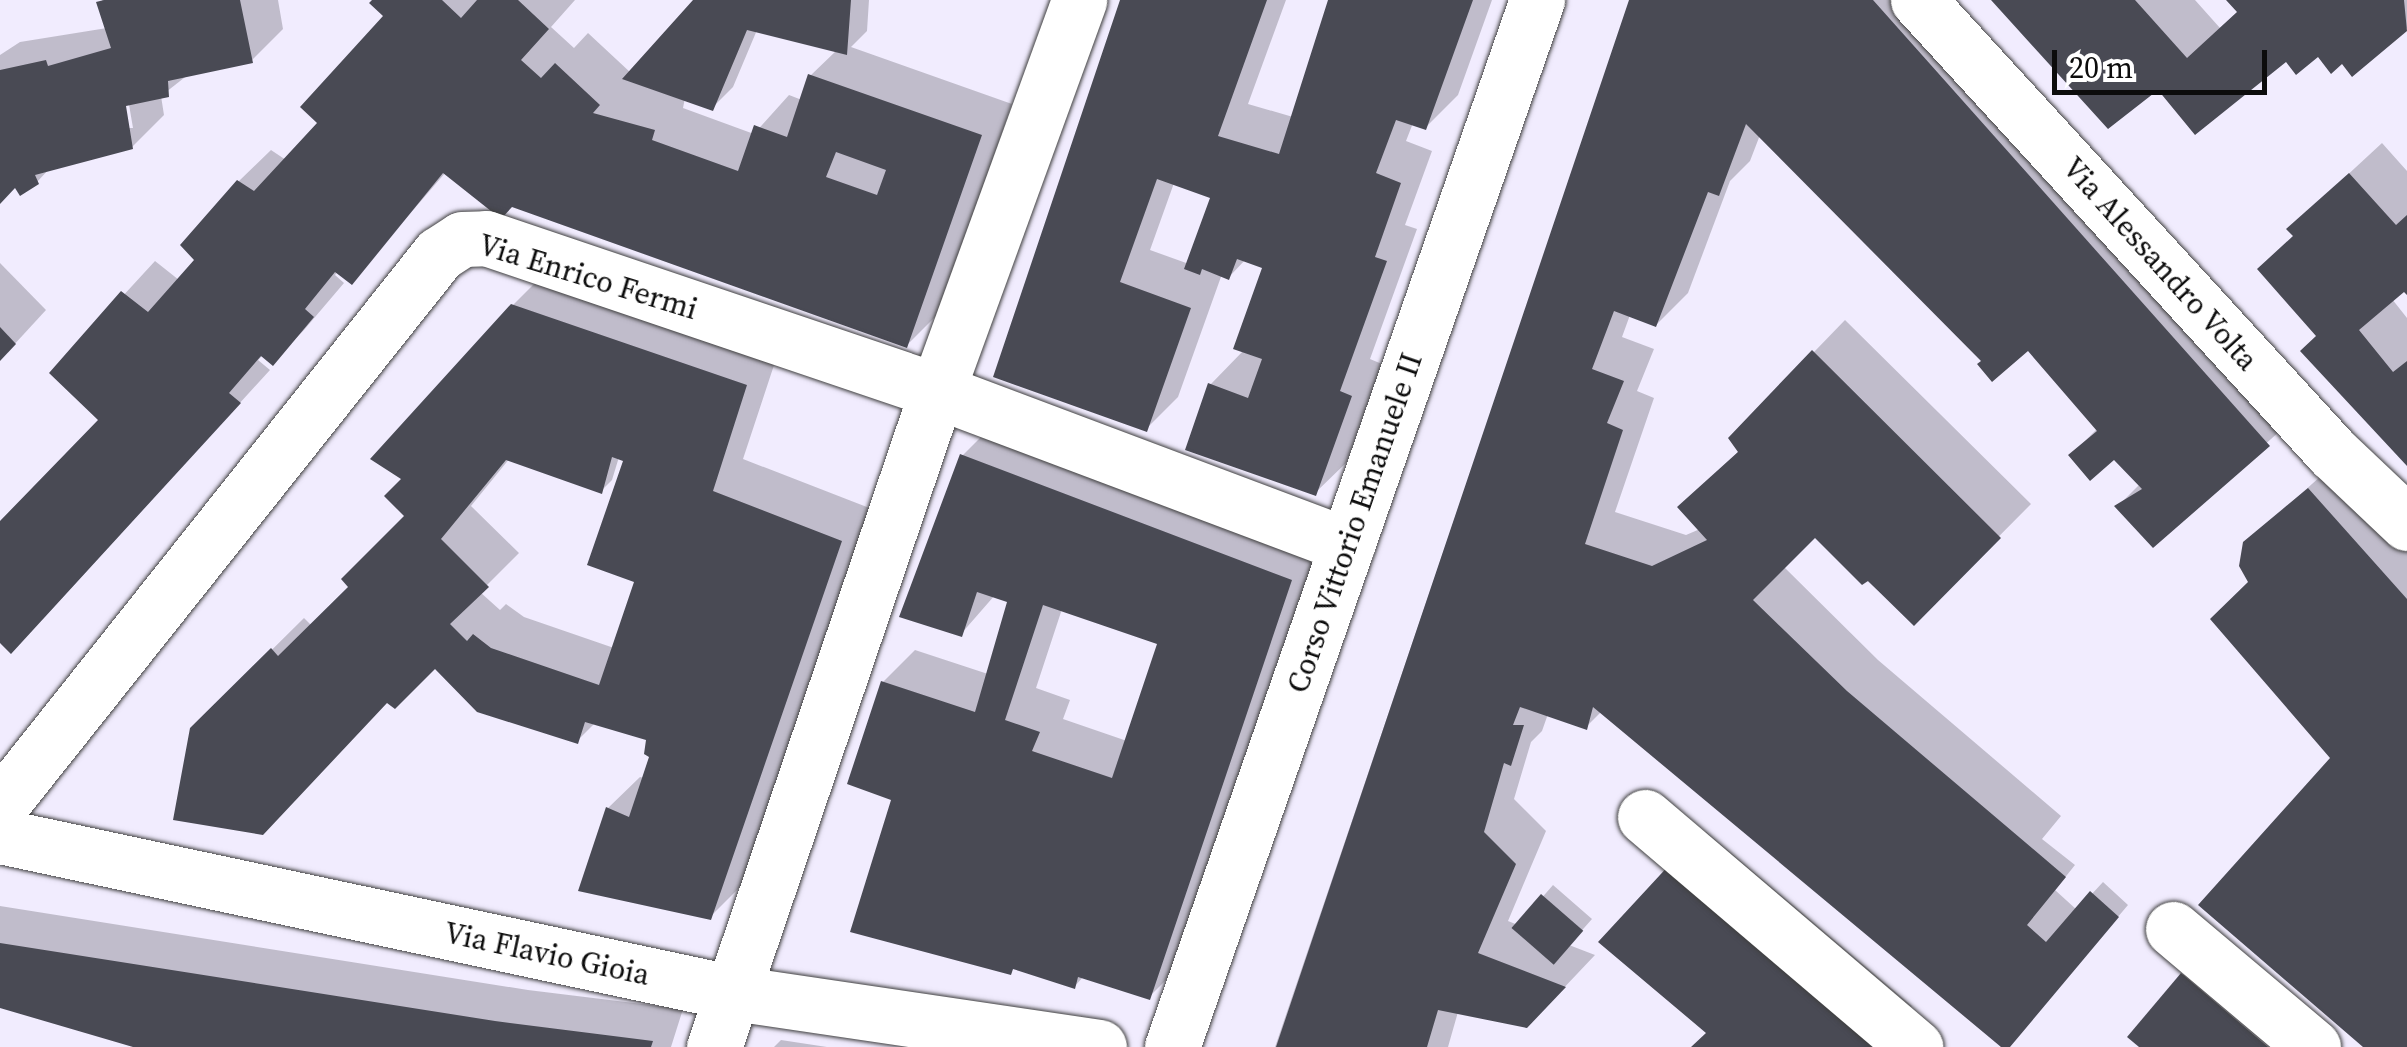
<!DOCTYPE html>
<html>
<head>
<meta charset="utf-8">
<style>
  body { margin:0 }
  #map { position:relative; width:2407px; height:1047px; overflow:hidden; background:#f1ecfe; font-family:"Source Serif 4",serif }
  div>[style] { position:absolute }
  .shadow>* { inset:0; background:#0003 }
  .building>* { inset:0; background:#494a54; transform-origin:0 0 }
  .roads { filter:drop-shadow(0 0 2px #3f3f3f) drop-shadow(0 0 2px #3f3f3f) }
  .minor>* { height:55px; margin:-27.5px; padding:0 27.5px; transform-origin:27.5px; border-radius:27.5px; background:#fff }
  span { translate:-50% -50%; white-space:nowrap; text-align:center; line-height:1.15; -webkit-text-stroke:10px #fff; paint-order:stroke }
  .street-label { font-size:30px; color:#0c0c0c }
  .scale { position:absolute; left:2052px; top:50px; width:215px; height:45px; box-sizing:border-box; border:5px solid #0c0c0c; border-top:0; padding-left:12px; font-size:30px; line-height:35px; white-space:nowrap; color:#0c0c0c; -webkit-text-stroke:8px #fff; paint-order:stroke }
</style>
</head>
<body>
<div id="map">
  <div class="shadow">
    <i style="clip-path:polygon(evenodd,102px 0,278px 0,283px 29px,251px 61px,189px 74px,161px 96px,164px 115px,132px 147px,50px 168px,37px 182px,17px 185px,0 203px,0 55px,20px 42px,107px 28px,102px 0,127px 93px,133px 128px,128px 128px,122px 94px,127px 93px)"></i>
    <i style="clip-path:polygon(evenodd,375px 0,575px 0,551px 27px,574px 48px,588px 33px,631px 73px,696px 0,869px 0,867px 31px,851px 47px,1012px 104px,939px 313px,907px 345px,446px 172px,351px 282px,338px 271px,335px 275px,344px 283px,304px 330px,273px 362px,263px 355px,258px 360px,270px 370px,43px 619px,0 640px,0 524px,101px 420px,52px 373px,155px 261px,179px 280px,197px 259px,239px 181px,271px 150px,286px 160px,321px 122px,387px 16px,375px 0,757px 30px,837px 50px,810px 76px,802px 100px,789px 95px,754px 134px,683px 108px,685px 98px,712px 108px,733px 87px,757px 30px)"></i>
    <i style="clip-path:polygon(evenodd,1123px 0,1286px 0,1248px 104px,1293px 117px,1329px 0,1492px 0,1458px 95px,1426px 127px,1413px 123px,1406px 141px,1432px 151px,1405px 225px,1417px 229px,1370px 359px,1382px 364px,1347px 462px,1315px 493px,1210px 385px,1244px 350px,1265px 266px,1246px 259px,1229px 277px,1222px 274px,1178px 397px,1146px 429px,996px 375px,1123px 0,1174px 183px,1213px 196px,1189px 264px,1150px 250px,1174px 183px)"></i>
    <i style="clip-path:polygon(1631px 0,1933px 0,2300px 413px,2154px 544px,2118px 506px,2140px 484px,2114px 457px,2071px 455px,2098px 428px,2028px 348px,1984px 360px,1760px 135px,1750px 161px,1730px 181px,1688px 293px,1656px 325px,1630px 315px,1622px 337px,1654px 349px,1637px 391px,1654px 398px,1615px 512px,1686px 535px,1700px 529px,1680px 507px,1740px 450px,1814px 352px,1845px 320px,2031px 504px,1914px 622px,1815px 535px,1783px 566px,1878px 660px,2061px 816px,2042px 839px,2075px 865px,2055px 890px,2077px 910px,2103px 882px,2128px 905px,2008px 1047px,1602px 711px,1586px 727px,1548px 714px,1542px 731px,1531px 742px,1514px 799px,1546px 831px,1508px 921px,1518px 925px,1553px 885px,1592px 919px,1569px 945px,1595px 955px,1559px 993px,1458px 1012px,1448px 1047px,1275px 1047px)"></i>
    <i style="clip-path:polygon(1995px 0,2195px 0,2220px 28px,2239px 11px,2230px 0,2407px 0,2407px 28px,2352px 73px,2343px 61px,2319px 54px,2158px 86px)"></i>
    <i style="clip-path:polygon(2382px 143px,2407px 171px,2407px 291px,2405px 289px,2392px 299px,2407px 318px,2407px 464px,2319px 336px,2295px 235px,2289px 229px)"></i>
    <i style="clip-path:polygon(0 263px,46px 310px,0 360px)"></i>
    <i style="clip-path:polygon(evenodd,545px 273px,778px 353px,743px 459px,872px 509px,742px 885px,710px 917px,608px 808px,640px 777px,644px 778px,652px 756px,648px 738px,595px 723px,577px 741px,435px 665px,387px 700px,192px 729px,304px 618px,312px 626px,352px 587px,408px 516px,404px 479px,512px 306px,545px 273px,619px 457px,627px 459px,637px 580px,614px 648px,524px 617px,506px 604px,500px 610px,480px 592px,519px 553px,471px 506px,510px 458px,601px 491px,612px 480px,619px 457px)"></i>
    <i style="clip-path:polygon(evenodd,994px 424px,1322px 548px,1181px 965px,1149px 997px,1084px 976px,1074px 987px,1015px 967px,1010px 972px,894px 798px,883px 682px,915px 650px,988px 674px,1010px 600px,995px 595px,961px 634px,962px 456px,994px 424px,1062px 609px,1160px 642px,1127px 741px,1063px 719px,1070px 700px,1036px 688px,1062px 609px)"></i>
    <i style="clip-path:polygon(2341px 458px,2407px 534px,2407px 1047px,2366px 1047px,2333px 758px,2251px 582px,2245px 544px)"></i>
    <i style="clip-path:polygon(1706px 832px,1912px 1006px,1872px 1047px,1694px 1047px,1709px 1032px,1674px 864px)"></i>
    <i style="clip-path:polygon(0 906px,528px 990px,683px 1009px,671px 1047px,135px 1047px,0 1006px)"></i>
    <i style="clip-path:polygon(2210px 947px,2328px 1047px,2143px 1047px,2183px 975px)"></i>
    <i style="clip-path:polygon(781px 1040px,827px 1047px,774px 1047px)"></i>
  </div>
  <div class="building">
    <i style="clip-path:polygon(104px 0,240px 0,253px 63px,168px 81px,169px 97px,126px 106px,133px 149px,35px 175px,39px 184px,20px 196px,15px 188px,0 204px,0 70px,46px 60px,48px 66px,111px 48px,96px 2px)"></i>
    <i style="clip-path:polygon(evenodd,372px 0,442px 0,461px 18px,477px 0,518px 0,549px 29px,521px 60px,541px 78px,555px 63px,600px 105px,593px 113px,655px 130px,652px 140px,738px 171px,754px 125px,787px 137px,808px 74px,982px 135px,907px 348px,512px 207px,501px 219px,443px 173px,352px 285px,335px 272px,305px 309px,314px 317px,273px 366px,261px 356px,229px 393px,241px 403px,11px 654px,0 643px,0 521px,98px 420px,49px 373px,121px 291px,148px 312px,194px 260px,180px 245px,237px 180px,254px 191px,317px 123px,300px 107px,383px 16px,369px 3px,372px 0,836px 152px,886px 170px,877px 195px,826px 177px,836px 152px)"></i>
    <i style="clip-path:polygon(693px 0,851px 0,847px 55px,747px 30px,713px 111px,622px 79px)"></i>
    <i style="clip-path:polygon(1120px 0,1267px 0,1218px 136px,1279px 154px,1328px 0,1473px 0,1426px 130px,1396px 120px,1376px 173px,1401px 183px,1375px 257px,1387px 261px,1340px 391px,1352px 396px,1316px 496px,1185px 450px,1208px 383px,1248px 398px,1262px 359px,1233px 349px,1262px 268px,1237px 259px,1229px 280px,1202px 269px,1200px 275px,1184px 269px,1210px 198px,1157px 179px,1120px 282px,1191px 308px,1147px 432px,993px 377px)"></i>
    <i style="clip-path:polygon(1629px 0,1873px 0,2270px 446px,2153px 548px,2114px 506px,2142px 489px,2114px 460px,2090px 481px,2068px 455px,2097px 431px,2028px 351px,1992px 382px,1977px 364px,1981px 361px,1746px 124px,1719px 196px,1708px 192px,1656px 327px,1614px 311px,1592px 369px,1624px 381px,1607px 423px,1623px 430px,1585px 544px,1652px 566px,1707px 540px,1677px 507px,1738px 452px,1728px 438px,1812px 350px,2001px 538px,1914px 626px,1868px 581px,1862px 585px,1815px 538px,1753px 600px,1847px 691px,2066px 877px,2027px 925px,2046px 942px,2090px 891px,2119px 917px,2010px 1047px,2001px 1047px,1593px 707px,1587px 730px,1520px 707px,1513px 725px,1524px 725px,1511px 766px,1504px 763px,1484px 832px,1516px 864px,1478px 953px,1566px 987px,1527px 1028px,1438px 1010px,1427px 1047px,1276px 1047px)"></i>
    <i style="clip-path:polygon(1991px 0,2135px 0,2187px 58px,2237px 12px,2226px 0,2404px 0,2407px 31px,2352px 77px,2342px 64px,2331px 74px,2318px 57px,2296px 75px,2286px 62px,2195px 135px,2158px 90px,2108px 129px)"></i>
    <i style="clip-path:polygon(2349px 173px,2396px 225px,2407px 215px,2407px 295px,2404px 292px,2359px 330px,2393px 372px,2407px 361px,2407px 466px,2300px 351px,2316px 336px,2257px 269px,2293px 236px,2286px 229px)"></i>
    <i style="clip-path:polygon(evenodd,511px 304px,747px 385px,713px 491px,842px 541px,711px 920px,578px 891px,606px 807px,629px 817px,649px 757px,644px 754px,646px 740px,585px 722px,578px 744px,477px 712px,435px 669px,395px 709px,387px 703px,263px 835px,173px 820px,190px 728px,271px 648px,278px 656px,348px 587px,341px 579px,404px 516px,384px 496px,401px 479px,370px 459px,511px 304px,612px 457px,623px 461px,587px 565px,634px 582px,599px 685px,491px 648px,473px 634px,467px 641px,450px 624px,489px 587px,441px 539px,506px 460px,602px 494px,612px 457px)"></i>
    <i style="clip-path:polygon(0 327px,16px 344px,0 361px)"></i>
    <i style="clip-path:polygon(evenodd,960px 454px,1292px 580px,1150px 1000px,1078px 977px,1075px 989px,1013px 969px,1011px 975px,850px 932px,891px 800px,847px 784px,881px 681px,975px 712px,1007px 602px,977px 592px,962px 637px,899px 617px,960px 454px,1043px 605px,1157px 644px,1112px 778px,1032px 751px,1040px 732px,1005px 720px,1043px 605px)"></i>
    <i style="clip-path:polygon(2308px 488px,2407px 599px,2407px 1047px,2363px 1047px,2198px 905px,2330px 758px,2210px 619px,2248px 582px,2239px 566px,2243px 542px)"></i>
    <i style="clip-path:polygon(1672px 862px,1874px 1047px,1691px 1047px,1706px 1033px,1598px 942px)"></i>
    <i style="left:1541px;top:894px;width:56px;height:45px;rotate:41deg"></i>
    <i style="clip-path:polygon(0 943px,495px 1021px,653px 1041px,651px 1047px,133px 1047px,0 1008px)"></i>
    <i style="clip-path:polygon(2181px 973px,2268px 1047px,2139px 1047px,2127px 1037px)"></i>
  </div>
  <div class="roads">
    <div class="minor">
      <i style="left:1918px;top:0;width:614px;rotate:47.51deg"></i>
      <i style="left:2333px;top:453px;width:102px;rotate:43.4deg"></i>
      <i style="left:0;top:806px;width:705px;rotate:-51.51deg"></i>
      <i style="left:439px;top:254px;width:27px;rotate:-33deg"></i>
      <i style="left:462px;top:239px;width:24px;rotate:-2deg"></i>
      <i style="left:486px;top:238px;width:476px;rotate:18.7deg"></i>
      <i style="left:937px;top:391px;width:438px;rotate:20.6deg"></i>
      <i style="left:1645px;top:817px;width:355px;rotate:40.4deg"></i>
      <i style="left:0;top:836px;width:751px;rotate:12.07deg"></i>
      <i style="left:734px;top:993px;width:369px;rotate:8.4deg"></i>
      <i style="left:2173px;top:929px;width:183px;rotate:40.1deg"></i>
      <i style="left:714px;top:1047px;width:693px;rotate:-71.23deg"></i>
      <i style="left:937px;top:391px;width:416px;rotate:-70deg"></i>
      <i style="left:1172px;top:1047px;width:1109px;rotate:-70.78deg"></i>
    </div>
  </div>
  <div class="street-label">
    <span style="left:2160px;top:264px;rotate:48deg">Via Alessandro Volta</span>
    <span style="left:588px;top:277px;rotate:17deg">Via Enrico Fermi</span>
    <span style="left:1355px;top:523px;rotate:-71deg">Corso Vittorio Emanuele II</span>
    <span style="left:547px;top:954px;rotate:12deg">Via Flavio Gioia</span>
  </div>
  <div class="scale">20 m</div>
</div>
</body>
</html>
